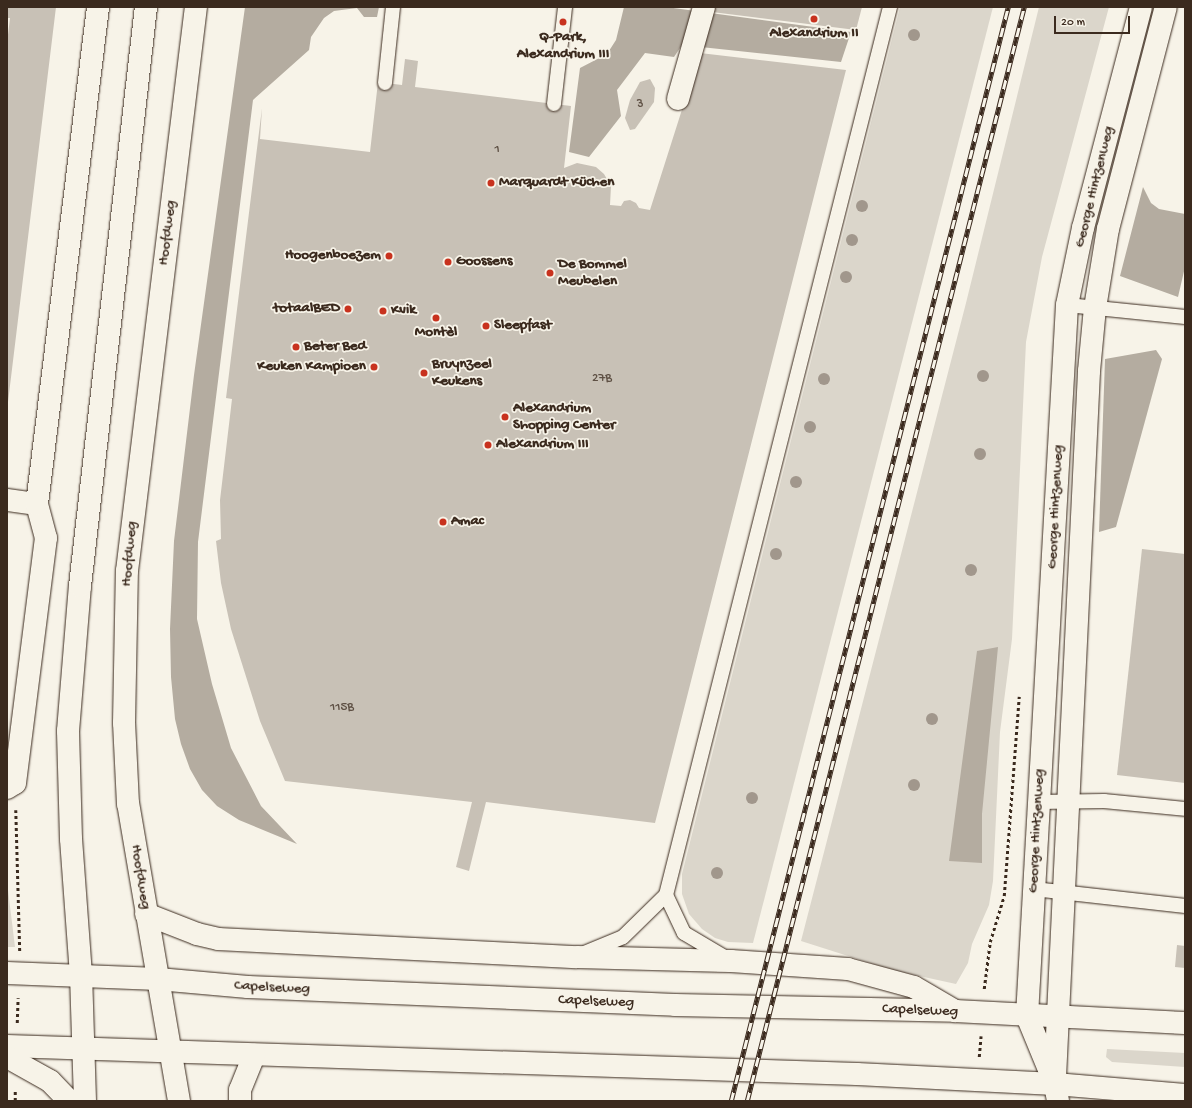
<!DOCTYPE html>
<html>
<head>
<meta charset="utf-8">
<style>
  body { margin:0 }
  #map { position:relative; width:1192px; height:1108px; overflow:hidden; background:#f7f3e8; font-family:"Gochi Hand",sans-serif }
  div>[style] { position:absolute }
  .green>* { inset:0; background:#dbd6cb }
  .water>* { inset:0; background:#b4aca0 }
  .building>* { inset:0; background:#c8c1b6 }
  .path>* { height:2.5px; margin-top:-1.25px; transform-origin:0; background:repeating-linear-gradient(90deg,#3b2a1e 0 3px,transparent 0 6px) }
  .roads { filter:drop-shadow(0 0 1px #3b2a1e) drop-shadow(0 0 1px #3b2a1e) }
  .lane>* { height:14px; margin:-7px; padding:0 7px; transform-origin:7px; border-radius:7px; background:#f7f3e8 }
  .street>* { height:22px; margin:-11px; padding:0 11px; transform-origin:11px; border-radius:11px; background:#f7f3e8 }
  .secondary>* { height:22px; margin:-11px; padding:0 11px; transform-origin:11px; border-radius:11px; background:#f7f3e8 }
  .rail>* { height:4.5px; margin-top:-2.25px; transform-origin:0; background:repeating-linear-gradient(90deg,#f7f3e8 0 9px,#3b2a1e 0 18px); box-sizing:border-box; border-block:1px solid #3b2a1e }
  .trees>* { width:12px; height:12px; margin:-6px; border-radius:50%; background:#a1978c }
  .dots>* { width:11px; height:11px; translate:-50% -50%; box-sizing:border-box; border:2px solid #f7f3e8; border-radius:50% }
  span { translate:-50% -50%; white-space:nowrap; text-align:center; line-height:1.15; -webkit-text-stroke:3.5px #f7f3e8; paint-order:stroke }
  .number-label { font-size:13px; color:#5e5044 }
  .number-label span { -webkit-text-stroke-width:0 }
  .poi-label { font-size:15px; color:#3b2a1e; font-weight:700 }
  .left { translate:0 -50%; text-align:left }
  .right { translate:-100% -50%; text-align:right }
  .street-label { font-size:15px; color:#3b2a1e }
  .frame { position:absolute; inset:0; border:8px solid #3b2a1e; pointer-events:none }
  .scale { position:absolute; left:1054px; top:16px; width:76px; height:18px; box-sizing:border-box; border:2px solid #3b2a1e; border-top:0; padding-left:5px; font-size:12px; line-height:14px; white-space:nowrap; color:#3b2a1e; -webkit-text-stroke:3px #f7f3e8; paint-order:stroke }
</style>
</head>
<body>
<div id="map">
  <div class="green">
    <i style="clip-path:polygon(900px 7px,993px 7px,753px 943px,728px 942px,715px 938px,702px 929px,689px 914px,682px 894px,682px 874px)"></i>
    <i style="clip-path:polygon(1039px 7px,1109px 7px,1042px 257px,1026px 342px,1012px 639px,1000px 732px,993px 881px,989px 905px,972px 944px,968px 963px,956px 984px,892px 970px,801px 941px,966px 303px)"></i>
    <i style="clip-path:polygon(7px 882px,15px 947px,7px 947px)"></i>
    <i style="clip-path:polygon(1107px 1049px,1185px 1053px,1185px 1067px,1112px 1062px,1106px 1057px)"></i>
  </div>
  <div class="water">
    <i style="clip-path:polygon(245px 7px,379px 7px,377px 17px,364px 17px,357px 8px,334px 11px,324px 18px,311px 37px,309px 50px,253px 100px,198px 542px,197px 619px,212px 684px,231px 748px,261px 806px,297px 844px,239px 820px,217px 806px,202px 790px,190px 769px,181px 744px,175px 719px,171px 677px,170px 629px,174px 541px,194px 375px)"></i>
    <i style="clip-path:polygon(624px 7px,666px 7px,851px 32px,841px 62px,682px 45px,674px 57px,645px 53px,617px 90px,621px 116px,589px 157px,569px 152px,580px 68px,607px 54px,616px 40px)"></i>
    <i style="clip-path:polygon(1143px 187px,1151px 203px,1159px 209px,1185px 214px,1185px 267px,1178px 297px,1120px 276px)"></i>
    <i style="clip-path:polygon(1156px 350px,1162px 359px,1116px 527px,1099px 532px,1105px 359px)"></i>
    <i style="clip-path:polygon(998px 647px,982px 814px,982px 863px,949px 861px,977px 651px)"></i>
  </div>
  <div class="building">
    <i style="clip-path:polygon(7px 7px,56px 7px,8px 402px,7px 43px,10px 18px,7px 18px)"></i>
    <i style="clip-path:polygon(708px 7px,862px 7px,856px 30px,712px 12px)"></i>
    <i style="clip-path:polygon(700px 53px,846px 70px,655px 823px,486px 802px,469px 871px,456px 867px,472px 802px,285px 781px,260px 721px,231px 629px,221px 583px,216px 541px,221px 539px,220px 500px,232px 399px,226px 398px,262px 108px,260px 139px,370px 152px,378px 82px,402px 85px,405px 59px,418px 61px,415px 87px,571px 106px,564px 168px,577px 163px,596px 167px,604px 174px,611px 186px,610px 205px,621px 206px,624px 201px,630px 200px,636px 203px,639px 208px,650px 210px)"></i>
    <i style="clip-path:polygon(650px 79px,655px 88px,654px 102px,635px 129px,630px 130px,625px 118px,630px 100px,640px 82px)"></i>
    <i style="clip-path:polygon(1142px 549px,1185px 554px,1185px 783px,1117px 775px)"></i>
    <i style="clip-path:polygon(1177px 945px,1185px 946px,1185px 968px,1175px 967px)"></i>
  </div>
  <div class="path">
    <i style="left:16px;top:810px;width:141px;rotate:88.4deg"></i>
    <i style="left:984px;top:989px;width:47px;rotate:-82.7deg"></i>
    <i style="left:990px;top:942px;width:48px;rotate:-73.1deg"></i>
    <i style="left:1004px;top:896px;width:200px;rotate:-85.7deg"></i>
    <i style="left:17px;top:1023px;width:25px;rotate:-88deg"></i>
    <i style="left:979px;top:1057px;width:21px;rotate:-85deg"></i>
    <i style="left:15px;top:1101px;width:11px;rotate:-90deg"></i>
  </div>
  <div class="roads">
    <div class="lane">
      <i style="left:385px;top:83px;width:76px;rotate:-84deg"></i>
      <i style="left:554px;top:104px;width:98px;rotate:-83.5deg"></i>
      <i style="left:1067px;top:305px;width:119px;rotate:5.8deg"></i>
      <i style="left:1039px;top:802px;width:65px;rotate:-0.9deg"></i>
      <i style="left:1104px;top:801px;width:81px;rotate:5.6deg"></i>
      <i style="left:1034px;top:889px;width:152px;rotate:6.4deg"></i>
      <i style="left:666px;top:895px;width:42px;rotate:64.7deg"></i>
      <i style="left:684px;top:933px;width:51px;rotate:30.6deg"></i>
      <i style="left:582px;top:954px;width:44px;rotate:-22.5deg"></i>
      <i style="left:623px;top:937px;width:60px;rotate:-44.3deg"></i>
      <i style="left:666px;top:895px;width:916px;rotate:-75.84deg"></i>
    </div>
    <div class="street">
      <i style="left:678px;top:99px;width:96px;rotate:-74.2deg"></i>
      <i style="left:7px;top:500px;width:30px;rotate:8deg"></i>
      <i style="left:7px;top:788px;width:9px;rotate:-32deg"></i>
      <i style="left:15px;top:783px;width:247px;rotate:-82.8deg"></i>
      <i style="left:46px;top:538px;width:35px;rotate:-105deg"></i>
      <i style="left:37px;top:504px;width:501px;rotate:-83deg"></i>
      <i style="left:1055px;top:1084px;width:17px;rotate:80deg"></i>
    </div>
    <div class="secondary">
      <i style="left:146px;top:914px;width:55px;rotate:21.4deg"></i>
      <i style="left:197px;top:934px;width:22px;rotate:13deg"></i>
      <i style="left:218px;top:939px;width:359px;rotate:2.9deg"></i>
      <i style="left:577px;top:957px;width:154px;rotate:1.5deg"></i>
      <i style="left:731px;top:961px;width:117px;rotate:3.9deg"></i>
      <i style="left:848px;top:969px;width:68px;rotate:15.3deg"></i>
      <i style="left:914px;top:987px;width:48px;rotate:30.3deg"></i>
      <i style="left:7px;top:973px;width:151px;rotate:2.3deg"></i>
      <i style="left:158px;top:979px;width:90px;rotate:5.1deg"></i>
      <i style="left:248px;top:987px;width:427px;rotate:2.4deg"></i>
      <i style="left:675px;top:1005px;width:280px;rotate:1.2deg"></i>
      <i style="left:955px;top:1011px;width:230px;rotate:3deg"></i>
      <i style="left:7px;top:1046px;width:850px;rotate:1.89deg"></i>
      <i style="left:857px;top:1074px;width:198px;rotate:2.9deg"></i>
      <i style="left:1055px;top:1084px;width:130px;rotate:4.8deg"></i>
      <i style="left:7px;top:1057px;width:49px;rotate:29.2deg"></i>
      <i style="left:50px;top:1081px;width:28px;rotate:46deg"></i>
      <i style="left:1055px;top:1077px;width:707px;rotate:-87.24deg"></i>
      <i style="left:1089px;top:371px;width:63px;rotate:-84.6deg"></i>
      <i style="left:1095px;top:308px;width:80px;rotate:-80.7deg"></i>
      <i style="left:1108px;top:229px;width:229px;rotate:-75.4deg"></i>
      <i style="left:1055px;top:1084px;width:74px;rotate:-112.4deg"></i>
      <i style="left:1027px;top:1016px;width:712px;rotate:-86.78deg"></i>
      <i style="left:1067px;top:305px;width:79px;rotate:-78.3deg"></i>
      <i style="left:1083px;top:228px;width:228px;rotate:-75.3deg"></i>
      <i style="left:85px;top:1101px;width:126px;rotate:-91.8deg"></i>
      <i style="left:81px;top:975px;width:136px;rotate:-94.2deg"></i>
      <i style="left:71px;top:839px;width:108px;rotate:-91.6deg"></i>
      <i style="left:68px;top:731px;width:145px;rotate:-85.3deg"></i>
      <i style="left:80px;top:586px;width:583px;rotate:-83.5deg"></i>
      <i style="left:179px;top:1101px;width:301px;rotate:-99.7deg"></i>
      <i style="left:128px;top:804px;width:81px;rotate:-92.8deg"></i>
      <i style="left:124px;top:723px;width:152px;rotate:-88.9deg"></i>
      <i style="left:127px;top:571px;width:568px;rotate:-83.03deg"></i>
      <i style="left:240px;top:1101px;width:11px;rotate:-90deg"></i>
      <i style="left:240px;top:1090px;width:38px;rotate:-68deg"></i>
    </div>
  </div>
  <div class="rail">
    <i style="left:731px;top:1101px;width:1129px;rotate:-75.79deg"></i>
    <i style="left:747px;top:1101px;width:1129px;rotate:-75.79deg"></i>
  </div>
  <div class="trees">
    <i style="left:914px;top:35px"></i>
    <i style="left:862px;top:206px"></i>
    <i style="left:852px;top:240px"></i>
    <i style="left:846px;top:277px"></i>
    <i style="left:983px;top:376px"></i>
    <i style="left:824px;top:379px"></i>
    <i style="left:810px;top:427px"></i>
    <i style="left:980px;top:454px"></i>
    <i style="left:796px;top:482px"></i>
    <i style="left:776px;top:554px"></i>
    <i style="left:971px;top:570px"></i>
    <i style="left:932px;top:719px"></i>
    <i style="left:914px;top:785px"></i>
    <i style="left:752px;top:798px"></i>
    <i style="left:717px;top:873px"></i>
  </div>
  <div class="dots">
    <i style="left:814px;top:19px;background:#c8321e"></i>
    <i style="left:563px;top:22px;background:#c8321e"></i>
    <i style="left:491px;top:183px;background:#c8321e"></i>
    <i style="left:389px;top:256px;background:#c8321e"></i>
    <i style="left:448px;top:262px;background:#c8321e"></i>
    <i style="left:550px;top:273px;background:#c8321e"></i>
    <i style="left:348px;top:309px;background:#c8321e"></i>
    <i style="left:383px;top:311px;background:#c8321e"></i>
    <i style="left:436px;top:318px;background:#c8321e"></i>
    <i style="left:486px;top:326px;background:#c8321e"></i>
    <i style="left:296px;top:347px;background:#c8321e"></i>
    <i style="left:374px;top:367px;background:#c8321e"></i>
    <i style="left:424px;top:373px;background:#c8321e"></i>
    <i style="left:505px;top:417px;background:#c8321e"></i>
    <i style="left:488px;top:445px;background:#c8321e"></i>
    <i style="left:443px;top:522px;background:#c8321e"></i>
  </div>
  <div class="number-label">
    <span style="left:640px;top:105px">3</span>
    <span style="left:497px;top:150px">1</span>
    <span style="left:602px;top:379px">27B</span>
    <span style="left:342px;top:708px">115B</span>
  </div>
  <div class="poi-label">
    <span style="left:814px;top:34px">Alexandrium II</span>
    <span style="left:563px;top:46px">Q-Park,<br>Alexandrium III</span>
    <span class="left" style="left:499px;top:183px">Marquardt Küchen</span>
    <span class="right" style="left:381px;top:256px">Hoogenboezem</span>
    <span class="left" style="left:456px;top:262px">Goossens</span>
    <span class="left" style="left:558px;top:273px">De Bommel<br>Meubelen</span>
    <span class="right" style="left:340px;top:309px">totaalBED</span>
    <span class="left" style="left:391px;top:311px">Kvik</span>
    <span class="left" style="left:494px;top:326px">Sleepfast</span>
    <span style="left:436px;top:333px">Montèl</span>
    <span class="left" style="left:304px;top:347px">Beter Bed</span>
    <span class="left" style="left:432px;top:373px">Bruynzeel<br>Keukens</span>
    <span class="right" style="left:366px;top:367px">Keuken Kampioen</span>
    <span class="left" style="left:513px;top:417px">Alexandrium<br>Shopping Center</span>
    <span class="left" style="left:496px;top:445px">Alexandrium III</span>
    <span class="left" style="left:451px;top:522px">Amac</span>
  </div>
  <div class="street-label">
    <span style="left:1095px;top:187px;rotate:-76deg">George Hintzenweg</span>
    <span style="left:168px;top:233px;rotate:-83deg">Hoofdweg</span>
    <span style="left:1056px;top:507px;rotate:-87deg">George Hintzenweg</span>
    <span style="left:130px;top:554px;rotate:-85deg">Hoofdweg</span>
    <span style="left:1037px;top:831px;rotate:-87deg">George Hintzenweg</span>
    <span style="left:140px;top:877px;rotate:81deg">Hoofdweg</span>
    <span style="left:272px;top:988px;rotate:3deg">Capelseweg</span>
    <span style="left:596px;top:1002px;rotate:2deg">Capelseweg</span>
    <span style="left:920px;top:1011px;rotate:2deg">Capelseweg</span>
  </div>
  <div class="frame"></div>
  <div class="scale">20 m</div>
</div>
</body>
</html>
